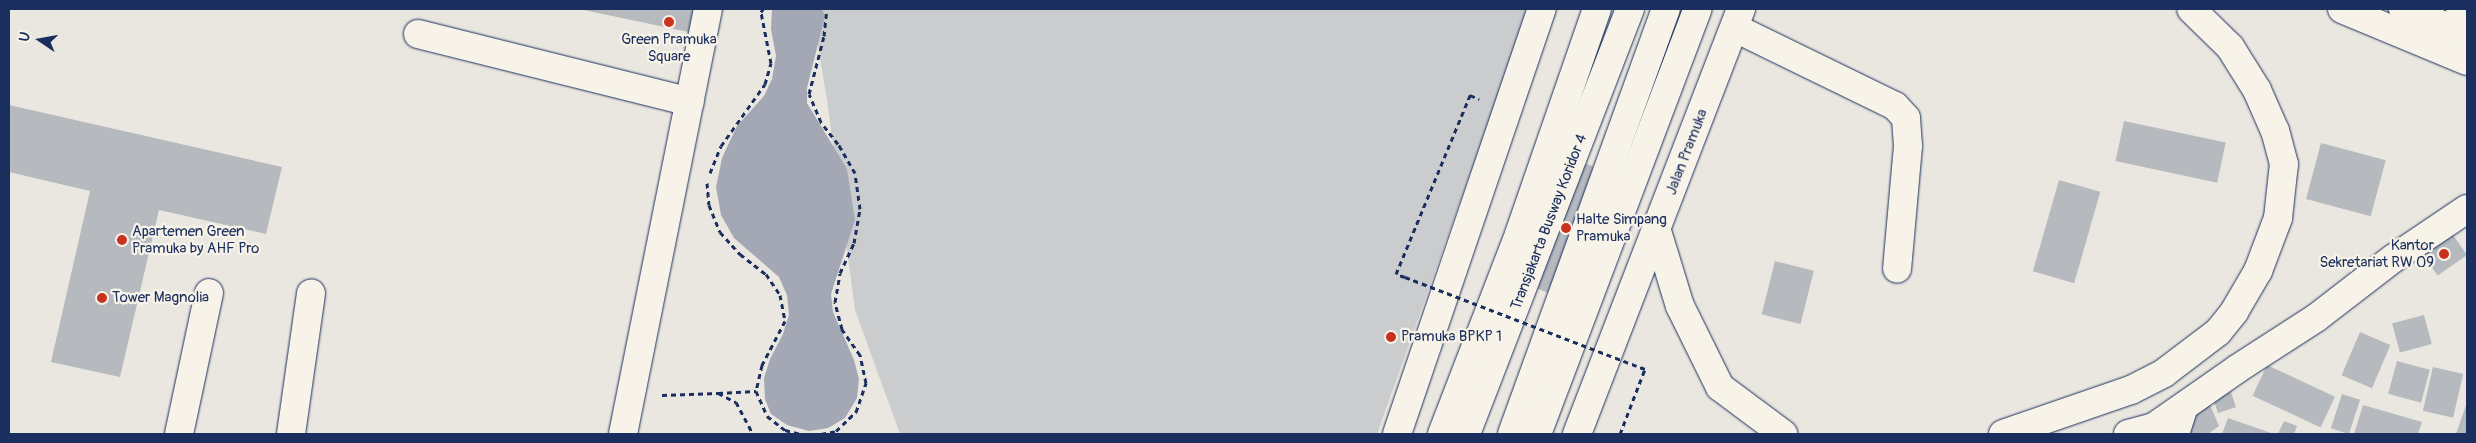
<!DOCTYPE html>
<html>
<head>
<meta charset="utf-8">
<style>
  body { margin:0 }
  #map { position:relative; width:2476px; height:443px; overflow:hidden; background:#eae7e0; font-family:Pangolin,sans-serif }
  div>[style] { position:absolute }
  .green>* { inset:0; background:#cbcccd }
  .water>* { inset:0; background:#a3a8b4 }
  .building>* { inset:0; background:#b6babf; transform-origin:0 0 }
  .path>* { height:3px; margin-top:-1.5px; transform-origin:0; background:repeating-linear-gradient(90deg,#1b2f5e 0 5px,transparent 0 9px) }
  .roads { filter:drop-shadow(0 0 1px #1b2f5e) drop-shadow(0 0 1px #1b2f5e) }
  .minor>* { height:28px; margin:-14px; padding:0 14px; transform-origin:14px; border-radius:14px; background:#f7f3e8 }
  .major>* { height:28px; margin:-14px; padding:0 14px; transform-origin:14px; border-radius:14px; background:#f7f3e8 }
  .highway>* { height:28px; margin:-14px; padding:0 14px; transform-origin:14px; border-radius:14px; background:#f7f3e8 }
  .path-bridge>* { height:3px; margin-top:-1.5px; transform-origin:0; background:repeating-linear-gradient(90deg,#1b2f5e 0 5px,transparent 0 9px) }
  .dots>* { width:14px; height:14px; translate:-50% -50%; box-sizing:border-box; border:2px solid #f7f3e8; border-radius:50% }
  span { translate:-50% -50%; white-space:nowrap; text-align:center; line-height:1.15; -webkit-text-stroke:4.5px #f7f3e8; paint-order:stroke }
  .poi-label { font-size:15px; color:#1b2f5e }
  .left { translate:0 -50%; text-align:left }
  .right { translate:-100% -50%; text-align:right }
  .street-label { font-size:15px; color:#1b2f5e }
  .frame { position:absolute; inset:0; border:10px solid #1b2f5e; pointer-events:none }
  .north { position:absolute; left:15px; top:15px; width:50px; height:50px; -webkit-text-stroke:4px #f7f3e8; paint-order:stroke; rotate:282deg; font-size:14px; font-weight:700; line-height:20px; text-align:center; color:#1b2f5e }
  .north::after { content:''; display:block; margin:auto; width:18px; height:22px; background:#1b2f5e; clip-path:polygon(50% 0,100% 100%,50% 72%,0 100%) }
</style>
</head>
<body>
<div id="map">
  <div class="green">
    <i style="clip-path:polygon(812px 9px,1529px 9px,1377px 434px,900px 434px,855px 310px,827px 100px)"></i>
  </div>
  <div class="water">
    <i style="clip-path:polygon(772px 9px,822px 9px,825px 16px,807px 88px,807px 103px,847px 169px,855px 220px,831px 294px,833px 312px,854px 360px,859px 379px,857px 398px,845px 418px,828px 428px,809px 431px,787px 425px,771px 414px,765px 399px,764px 378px,770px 359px,783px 334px,789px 315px,787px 295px,779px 277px,734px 238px,721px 215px,716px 187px,722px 158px,737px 126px,764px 96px,772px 79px,776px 56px,771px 29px)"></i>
  </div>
  <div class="building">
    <i style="clip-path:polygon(579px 9px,703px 9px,698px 34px)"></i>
    <i style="clip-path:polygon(9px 105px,282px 167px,266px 234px,159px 210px,120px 377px,51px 362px,90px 191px,9px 172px)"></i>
    <i style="left:2124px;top:121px;width:104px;height:41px;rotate:12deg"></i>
    <i style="left:2321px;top:143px;width:67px;height:58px;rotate:15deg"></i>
    <i style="left:1579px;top:161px;width:19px;height:134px;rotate:21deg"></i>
    <i style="left:2059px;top:180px;width:43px;height:95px;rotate:16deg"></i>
    <i style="left:2451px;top:232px;width:28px;height:36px;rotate:55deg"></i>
    <i style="left:1775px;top:261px;width:40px;height:55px;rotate:14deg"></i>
    <i style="left:2424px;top:315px;width:30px;height:33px;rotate:75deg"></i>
    <i style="left:2360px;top:332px;width:33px;height:47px;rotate:23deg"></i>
    <i style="left:2397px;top:361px;width:34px;height:34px;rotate:15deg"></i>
    <i style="left:2267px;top:365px;width:75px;height:34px;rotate:25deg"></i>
    <i style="left:2433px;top:367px;width:31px;height:45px;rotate:13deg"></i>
    <i style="left:2231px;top:392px;width:16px;height:19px;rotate:72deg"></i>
    <i style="left:2342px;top:394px;width:19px;height:36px;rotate:18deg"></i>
    <i style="clip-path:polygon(2207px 398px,2219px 426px,2208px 434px,2182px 434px,2183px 408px)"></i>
    <i style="clip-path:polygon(2467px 402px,2467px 434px,2456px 434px)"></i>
    <i style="clip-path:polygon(2363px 405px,2422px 422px,2418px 434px,2354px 434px)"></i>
    <i style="clip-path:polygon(2228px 418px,2274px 434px,2222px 434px)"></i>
    <i style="clip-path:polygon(2284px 421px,2297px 426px,2294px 434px,2278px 434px)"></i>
  </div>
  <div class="path">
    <i style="left:710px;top:173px;width:29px;rotate:-68deg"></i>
    <i style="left:721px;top:146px;width:76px;rotate:-54.6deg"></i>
    <i style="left:765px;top:84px;width:22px;rotate:-74deg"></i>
    <i style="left:771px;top:63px;width:52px;rotate:-101.1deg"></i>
    <i style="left:761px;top:12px;width:4px;rotate:-56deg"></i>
    <i style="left:707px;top:183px;width:22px;rotate:85deg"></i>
    <i style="left:709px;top:205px;width:29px;rotate:68deg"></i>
    <i style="left:720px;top:232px;width:30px;rotate:48deg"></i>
    <i style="left:740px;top:254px;width:33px;rotate:38deg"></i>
    <i style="left:766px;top:274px;width:25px;rotate:56deg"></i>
    <i style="left:780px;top:295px;width:26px;rotate:79deg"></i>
    <i style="left:785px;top:321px;width:50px;rotate:117.6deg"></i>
    <i style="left:762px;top:365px;width:27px;rotate:103deg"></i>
    <i style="left:756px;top:391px;width:27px;rotate:66deg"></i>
    <i style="left:767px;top:416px;width:23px;rotate:38deg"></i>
    <i style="left:785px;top:430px;width:16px;rotate:14deg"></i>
    <i style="left:1405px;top:277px;width:9px;rotate:-162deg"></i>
    <i style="left:1396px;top:274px;width:194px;rotate:-67.5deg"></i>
    <i style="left:1470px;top:95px;width:10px;rotate:24deg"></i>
    <i style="left:718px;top:393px;width:38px;rotate:-3deg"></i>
    <i style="left:662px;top:395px;width:56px;rotate:-2deg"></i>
    <i style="left:718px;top:393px;width:20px;rotate:27deg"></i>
    <i style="left:736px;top:402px;width:36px;rotate:62deg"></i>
    <i style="left:821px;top:434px;width:15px;rotate:-11deg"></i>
    <i style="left:836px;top:431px;width:28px;rotate:-44deg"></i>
    <i style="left:856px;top:412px;width:31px;rotate:-71deg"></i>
    <i style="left:866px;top:383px;width:29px;rotate:-102deg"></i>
    <i style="left:860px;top:355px;width:32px;rotate:-125deg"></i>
    <i style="left:842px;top:329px;width:28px;rotate:-105deg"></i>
    <i style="left:835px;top:302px;width:29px;rotate:-80deg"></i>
    <i style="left:840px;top:273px;width:33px;rotate:-65deg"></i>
    <i style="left:854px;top:243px;width:35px;rotate:-80deg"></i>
    <i style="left:860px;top:209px;width:36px;rotate:-98deg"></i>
    <i style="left:855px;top:173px;width:34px;rotate:-120deg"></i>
    <i style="left:838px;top:144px;width:28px;rotate:-128deg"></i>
    <i style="left:821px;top:122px;width:30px;rotate:-113deg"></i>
    <i style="left:809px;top:94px;width:60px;rotate:-75.5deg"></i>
    <i style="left:824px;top:36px;width:27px;rotate:-84deg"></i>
    <i style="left:1620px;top:434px;width:70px;rotate:-69deg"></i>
    <i style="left:1645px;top:369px;width:9px;rotate:-159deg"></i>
  </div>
  <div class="roads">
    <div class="minor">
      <i style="left:1735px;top:28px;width:178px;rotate:26deg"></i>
      <i style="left:1895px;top:106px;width:16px;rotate:47deg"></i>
      <i style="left:1906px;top:118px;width:28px;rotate:86deg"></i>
      <i style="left:1908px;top:146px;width:123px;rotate:95.1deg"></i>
      <i style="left:418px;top:34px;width:280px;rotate:14deg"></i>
      <i style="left:179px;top:434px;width:144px;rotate:-78deg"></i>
      <i style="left:291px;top:434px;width:142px;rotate:-81.9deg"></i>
      <i style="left:623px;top:434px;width:433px;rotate:-78.7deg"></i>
      <i style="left:1466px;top:434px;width:456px;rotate:-68.9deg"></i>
      <i style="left:1512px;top:434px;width:452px;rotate:-70.1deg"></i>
      <i style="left:2175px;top:434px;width:29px;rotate:-72deg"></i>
    </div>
    <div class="major">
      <i style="left:1397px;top:434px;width:449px;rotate:-71.2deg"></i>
      <i style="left:1442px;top:434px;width:214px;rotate:-68.9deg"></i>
      <i style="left:1519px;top:234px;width:238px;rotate:-70.9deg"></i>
      <i style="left:1537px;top:434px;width:454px;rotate:-69.3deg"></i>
      <i style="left:1577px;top:434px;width:456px;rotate:-68.9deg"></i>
    </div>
    <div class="highway">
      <i style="left:2342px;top:9px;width:135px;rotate:22.6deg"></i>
      <i style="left:2403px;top:9px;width:69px;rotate:22.1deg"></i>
      <i style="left:2460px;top:9px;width:8px;rotate:23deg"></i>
      <i style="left:1657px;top:231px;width:78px;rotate:73deg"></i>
      <i style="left:1680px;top:306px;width:90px;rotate:63.7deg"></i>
      <i style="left:1720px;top:387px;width:79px;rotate:36.7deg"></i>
      <i style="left:2003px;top:434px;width:135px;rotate:-19deg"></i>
      <i style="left:2131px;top:390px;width:37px;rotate:-27deg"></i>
      <i style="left:2164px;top:373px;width:68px;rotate:-37.2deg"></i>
      <i style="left:2218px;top:332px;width:26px;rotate:-51deg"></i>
      <i style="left:2234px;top:312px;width:48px;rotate:-59.7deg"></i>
      <i style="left:2258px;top:271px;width:57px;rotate:-69.3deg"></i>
      <i style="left:2278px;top:218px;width:54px;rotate:-83.7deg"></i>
      <i style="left:2284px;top:164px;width:34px;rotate:-105deg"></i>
      <i style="left:2275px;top:131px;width:45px;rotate:-113.7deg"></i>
      <i style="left:2257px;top:90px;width:51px;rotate:-122.1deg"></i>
      <i style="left:2230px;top:47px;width:54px;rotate:-135.7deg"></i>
      <i style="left:2128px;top:434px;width:27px;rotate:-15deg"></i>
      <i style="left:2154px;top:427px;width:101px;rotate:-34.9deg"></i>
      <i style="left:2237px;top:369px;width:94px;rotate:-32.8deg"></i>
      <i style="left:2316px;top:318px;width:98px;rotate:-37.6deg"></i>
      <i style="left:2394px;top:258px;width:88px;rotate:-33.9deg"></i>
    </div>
  </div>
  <div class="path-bridge">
    <i style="left:1405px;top:277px;width:248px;rotate:21deg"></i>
  </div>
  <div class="dots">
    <i style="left:669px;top:22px;background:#c8321e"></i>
    <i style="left:1566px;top:228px;background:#c8321e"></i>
    <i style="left:122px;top:240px;background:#c8321e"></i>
    <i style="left:2444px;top:254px;background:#c8321e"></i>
    <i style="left:102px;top:298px;background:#c8321e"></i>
    <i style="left:1391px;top:337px;background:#c8321e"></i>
  </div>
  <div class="poi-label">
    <span style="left:669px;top:48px">Green Pramuka<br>Square</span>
    <span class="left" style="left:1576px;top:228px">Halte Simpang<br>Pramuka</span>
    <span class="left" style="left:132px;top:240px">Apartemen Green<br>Pramuka by AHF Pro</span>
    <span class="right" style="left:2434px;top:254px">Kantor<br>Sekretariat RW 09</span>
    <span class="left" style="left:112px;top:298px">Tower Magnolia</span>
    <span class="left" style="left:1401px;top:337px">Pramuka BPKP 1</span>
  </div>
  <div class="street-label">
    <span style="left:1687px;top:152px;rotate:-69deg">Jalan Pramuka</span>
    <span style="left:1549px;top:222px;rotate:-69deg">Transjakarta Busway Koridor 4</span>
  </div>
  <div class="frame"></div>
  <div class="north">U</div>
</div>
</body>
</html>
